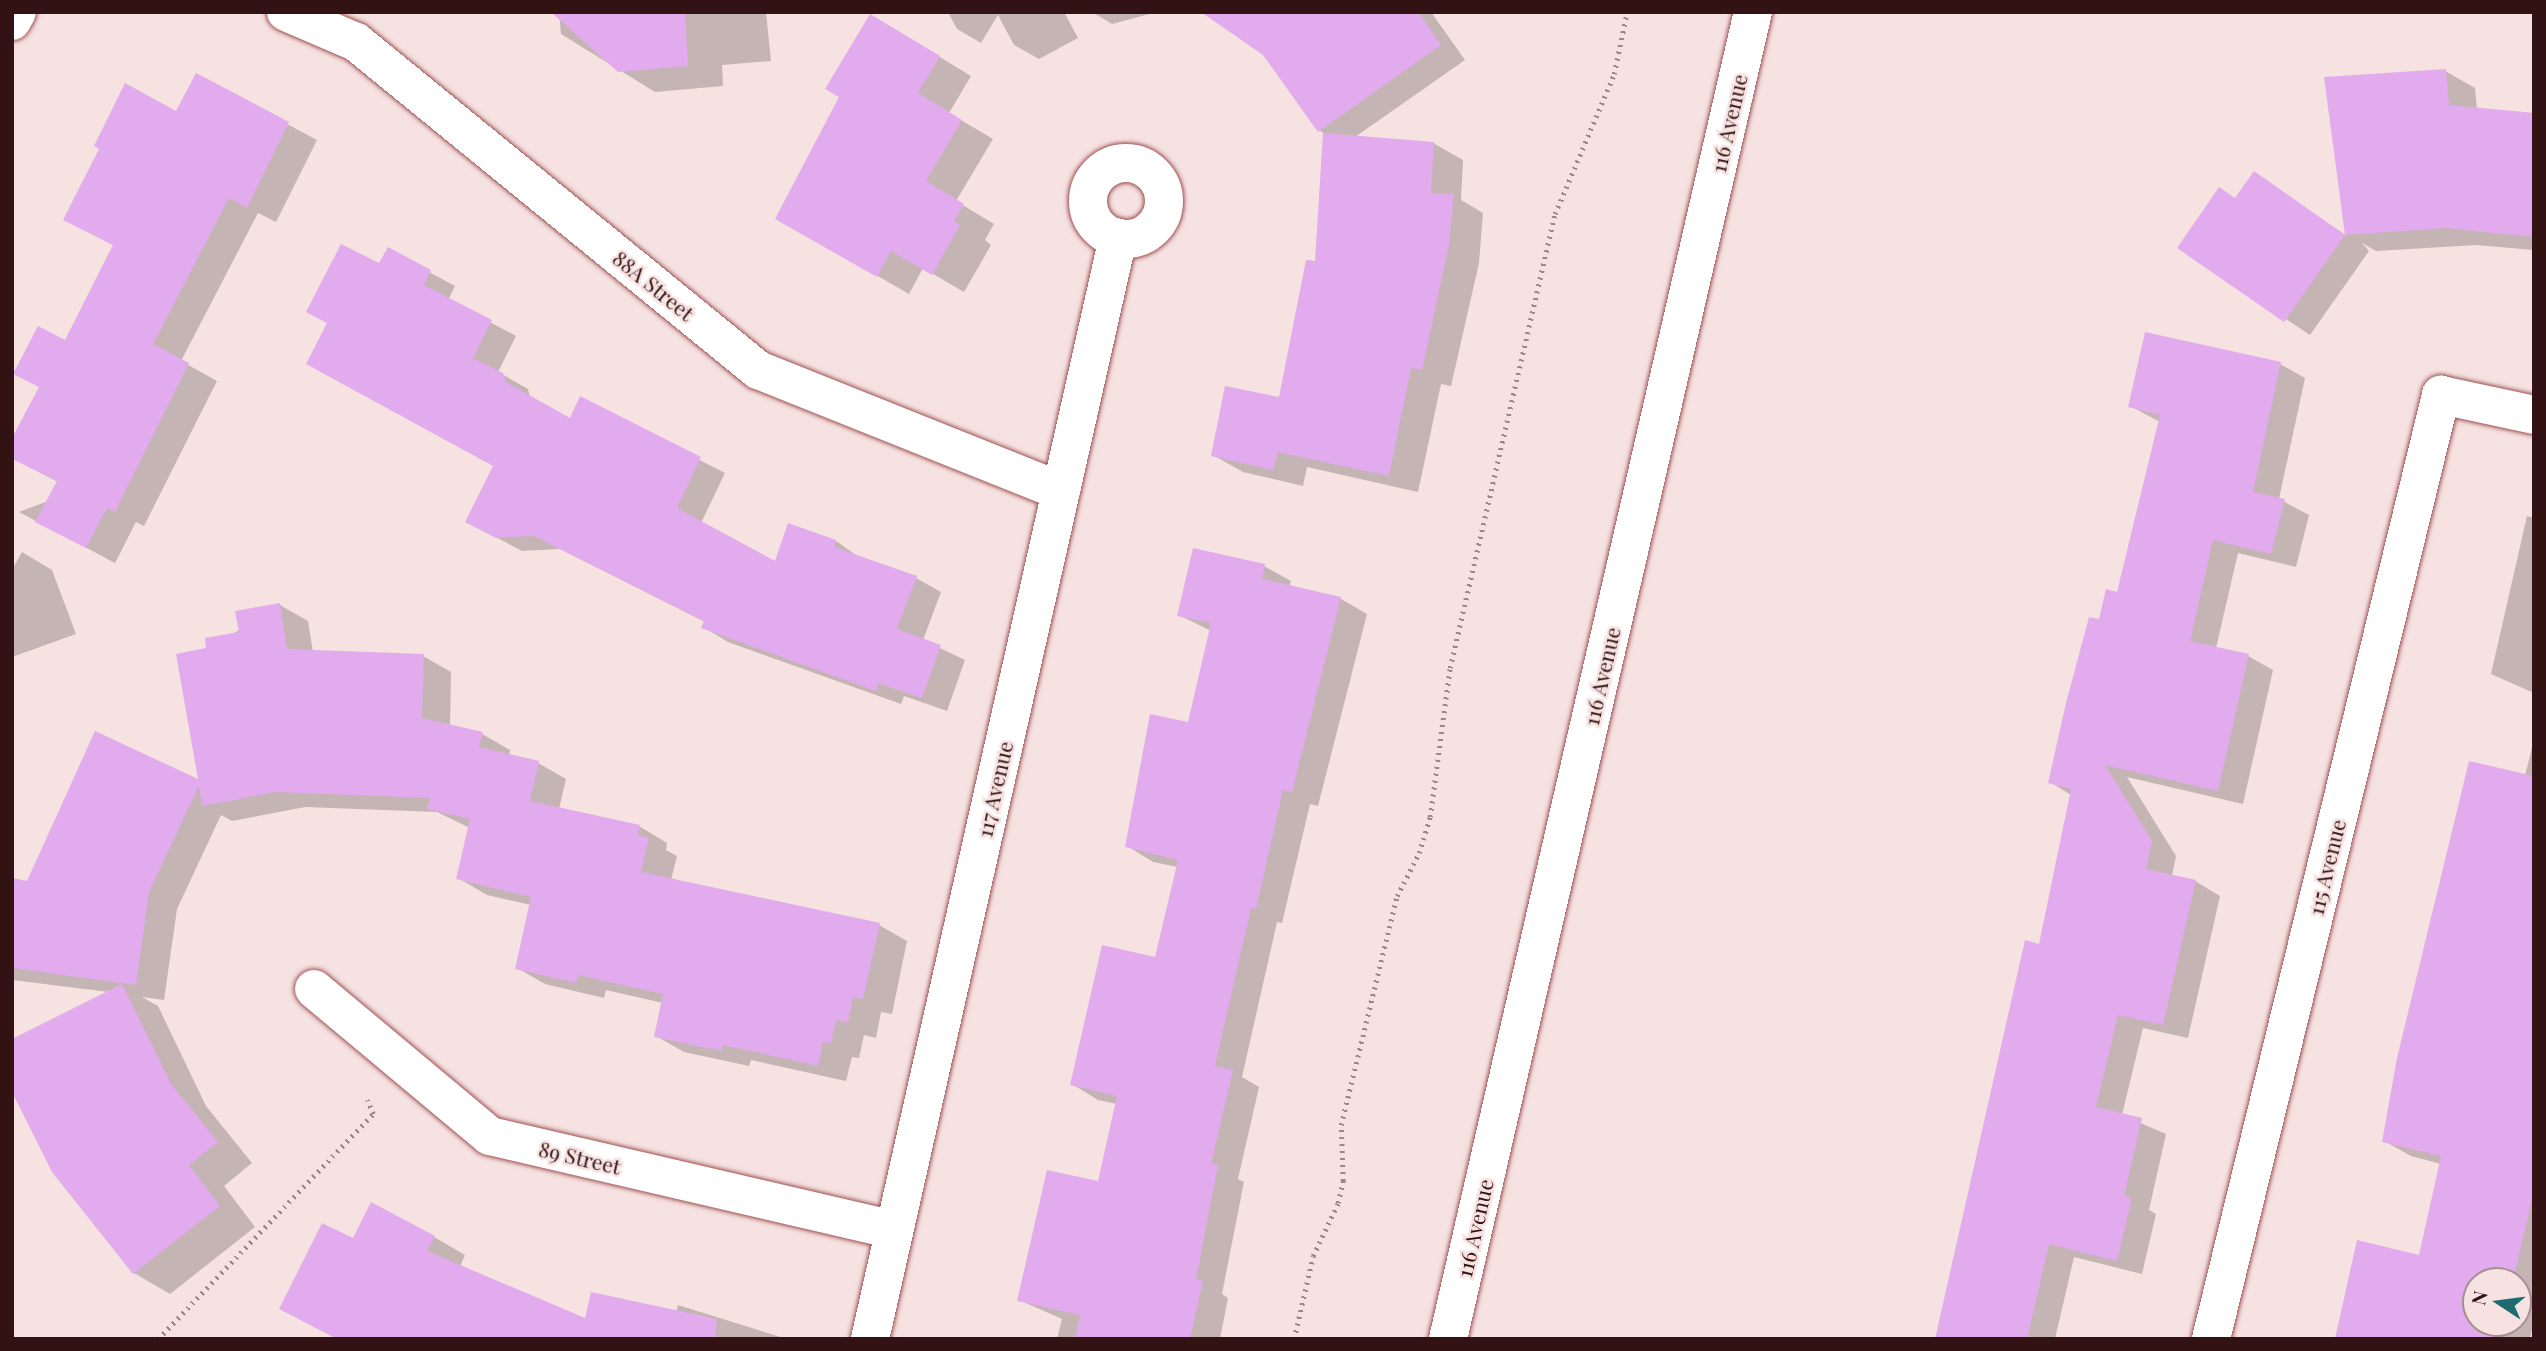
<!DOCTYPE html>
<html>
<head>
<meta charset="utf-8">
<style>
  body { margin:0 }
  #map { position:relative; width:2546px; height:1351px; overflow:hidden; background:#f5e2e1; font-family:"Playfair Display",serif }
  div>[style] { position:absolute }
  .shadow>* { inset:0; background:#0003 }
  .building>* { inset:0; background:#e1abed }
  .path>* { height:4.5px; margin-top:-2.25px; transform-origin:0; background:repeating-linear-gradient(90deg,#9f8685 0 2px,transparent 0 7px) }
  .roads { filter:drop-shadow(0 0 2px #a05051) drop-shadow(0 0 2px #a05051) }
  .minor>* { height:38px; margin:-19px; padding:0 19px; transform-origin:19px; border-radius:19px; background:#fff }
  .minor>.ring { margin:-19px; padding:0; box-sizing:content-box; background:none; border:38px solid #fff; border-radius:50% }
  .secondary>* { height:38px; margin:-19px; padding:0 19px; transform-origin:19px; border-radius:19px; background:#fff }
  span { translate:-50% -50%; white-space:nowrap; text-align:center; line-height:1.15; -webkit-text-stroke:5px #f5e2e1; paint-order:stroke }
  .street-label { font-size:21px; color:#331213 }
  .frame { position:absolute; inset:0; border:14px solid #331213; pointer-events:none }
  .north { position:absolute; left:2462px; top:1267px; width:70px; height:70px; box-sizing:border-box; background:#f5e2e1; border:2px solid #a78f8f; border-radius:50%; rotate:283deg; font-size:19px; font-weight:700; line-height:28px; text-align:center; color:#331213 }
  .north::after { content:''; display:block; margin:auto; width:24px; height:32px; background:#1f6c70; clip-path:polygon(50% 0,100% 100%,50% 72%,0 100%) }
</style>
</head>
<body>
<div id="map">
  <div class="shadow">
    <i style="clip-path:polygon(559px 12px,766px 12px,771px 61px,722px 65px,723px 86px,655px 92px,561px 34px)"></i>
    <i style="clip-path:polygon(948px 12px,1064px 12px,1078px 38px,1039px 59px,1014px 45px,998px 15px,981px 43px,957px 29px)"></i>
    <i style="clip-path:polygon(1092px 12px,1157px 12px,1112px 24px)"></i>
    <i style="clip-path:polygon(1356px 12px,1431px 12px,1465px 60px,1355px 137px,1433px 143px,1463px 160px,1461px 200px,1483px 213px,1479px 263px,1451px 386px,1441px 384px,1418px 492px,1307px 467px,1303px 486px,1243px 472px,1213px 455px,1281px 400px,1317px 263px,1325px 134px,1319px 130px)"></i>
    <i style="clip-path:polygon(902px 34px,971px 76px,949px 113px,993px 139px,956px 201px,994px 224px,985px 240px,991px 245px,964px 292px,923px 268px,909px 294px,777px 218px)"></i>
    <i style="clip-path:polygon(2445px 71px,2475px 88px,2477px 110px,2534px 115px,2534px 250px,2476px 245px,2376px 251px,2362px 243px,2369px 251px,2310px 335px,2180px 248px,2236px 199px,2254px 174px,2347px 236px,2326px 79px)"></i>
    <i style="clip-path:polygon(196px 75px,317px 140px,276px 222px,258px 213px,181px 361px,217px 381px,144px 526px,136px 522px,115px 563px,19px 512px,75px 491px,12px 458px,115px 246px,65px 219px,177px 113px)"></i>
    <i style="clip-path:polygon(388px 250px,455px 286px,448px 300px,516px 336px,498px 372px,528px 389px,530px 398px,570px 420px,581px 399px,725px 473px,701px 523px,776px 564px,836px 541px,860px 558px,916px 578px,941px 592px,923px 640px,965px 660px,947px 711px,904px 696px,901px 704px,728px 642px,703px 627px,705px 622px,560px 549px,522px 551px,492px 535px,495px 466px,380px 266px)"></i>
    <i style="clip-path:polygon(2280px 364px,2305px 378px,2279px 499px,2309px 515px,2296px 567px,2238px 553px,2216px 648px,2248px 656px,2273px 670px,2243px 804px,2127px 777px,2176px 856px,2172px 876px,2195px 881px,2220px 896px,2188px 1038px,2143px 1028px,2122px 1115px,2166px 1134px,2149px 1210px,2156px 1214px,2142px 1274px,2074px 1257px,2055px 1339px,1937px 1339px,2040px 946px,2071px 795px,2050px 782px,2100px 621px,2118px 594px,2160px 422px,2130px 406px)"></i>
    <i style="clip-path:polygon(2527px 516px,2534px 518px,2534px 693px,2491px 674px)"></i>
    <i style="clip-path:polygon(22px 552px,52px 570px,76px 634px,12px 657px,12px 570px)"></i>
    <i style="clip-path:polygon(1264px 566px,1291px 581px,1289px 587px,1341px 599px,1367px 614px,1318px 806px,1310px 804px,1282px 923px,1277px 922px,1242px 1077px,1259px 1087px,1238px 1179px,1244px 1182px,1222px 1294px,1228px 1298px,1220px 1339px,1057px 1339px,1062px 1319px,1019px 1300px,1099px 1183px,1117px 1104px,1098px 1100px,1072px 1084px,1156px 959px,1178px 867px,1153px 862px,1127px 846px,1189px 725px,1211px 631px,1179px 615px)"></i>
    <i style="clip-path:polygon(280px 605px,308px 621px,313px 652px,423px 656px,451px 672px,450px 726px,482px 734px,510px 750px,509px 756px,538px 763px,566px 779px,559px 809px,639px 826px,667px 843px,666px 850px,677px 856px,671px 880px,879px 925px,907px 941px,892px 1014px,881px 1012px,876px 1038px,864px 1035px,859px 1058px,852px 1057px,846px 1081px,751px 1060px,749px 1066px,684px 1052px,656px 1036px,663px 1003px,606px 990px,604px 998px,545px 984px,517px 968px,531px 905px,487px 895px,458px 878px,470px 828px,437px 812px,305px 807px,232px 821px,221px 815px,177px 909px,164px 1000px,142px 997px,158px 1006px,206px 1106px,252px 1163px,224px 1186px,255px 1227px,170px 1294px,134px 1273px,109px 992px,12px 980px,12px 880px,28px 883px,200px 782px,208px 649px)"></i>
    <i style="clip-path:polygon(evenodd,2534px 739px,2534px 1321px,2530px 1339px,2335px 1339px,2359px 1243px,2420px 1257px,2441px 1164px,2411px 1156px,2384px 1141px,2525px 776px,2534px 739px,2476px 1281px,2518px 1281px,2518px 1323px,2476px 1323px,2476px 1281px)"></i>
    <i style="clip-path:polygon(434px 1237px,465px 1255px,460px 1266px,587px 1320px,676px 1312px,678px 1305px,787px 1339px,339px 1339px,354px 1240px)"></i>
  </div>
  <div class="building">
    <i style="clip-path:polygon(551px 12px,685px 12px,688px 66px,618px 72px)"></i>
    <i style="clip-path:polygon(1201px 12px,1418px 12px,1441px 45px,1318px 132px,1263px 55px)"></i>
    <i style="clip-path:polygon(870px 14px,940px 56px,918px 93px,962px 120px,926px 181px,964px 204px,954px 221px,960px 225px,932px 275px,891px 251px,877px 277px,775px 219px,839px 97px,825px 89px)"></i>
    <i style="clip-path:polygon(2446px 69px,2449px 105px,2534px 113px,2534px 237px,2445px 228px,2345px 235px,2324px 77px)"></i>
    <i style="clip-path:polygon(196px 73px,289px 122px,247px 208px,229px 198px,153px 344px,189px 363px,115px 512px,107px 508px,86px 548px,35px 522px,57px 481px,12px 459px,12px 438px,39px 387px,13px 374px,38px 326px,65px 340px,113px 245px,63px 220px,99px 149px,94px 146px,125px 83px,176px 111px)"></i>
    <i style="clip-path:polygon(1323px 133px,1434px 142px,1431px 193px,1454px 194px,1449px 245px,1422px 370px,1411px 368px,1389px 476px,1278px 452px,1273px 470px,1211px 456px,1225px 386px,1279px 397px,1306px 260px,1315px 261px)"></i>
    <i style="clip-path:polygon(2254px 171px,2345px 235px,2284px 322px,2177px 248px,2219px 187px,2235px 198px)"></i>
    <i style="clip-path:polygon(341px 244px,379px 263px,388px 247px,431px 270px,424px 285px,492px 320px,473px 358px,503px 373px,506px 382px,570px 418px,580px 396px,701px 457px,677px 508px,775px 561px,788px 523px,836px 540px,834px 547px,917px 576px,897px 629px,941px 645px,922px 698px,878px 683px,876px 691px,701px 628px,704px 621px,534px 536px,496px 538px,465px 522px,493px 466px,306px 364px,327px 323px,306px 312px)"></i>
    <i style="clip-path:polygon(2145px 332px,2281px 362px,2253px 492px,2285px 499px,2271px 554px,2213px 540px,2190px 641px,2249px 654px,2218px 791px,2105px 765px,2152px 841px,2146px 869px,2196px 880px,2163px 1025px,2118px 1015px,2096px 1107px,2142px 1118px,2124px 1196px,2132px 1198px,2117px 1261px,2049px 1244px,2027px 1339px,1935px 1339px,2025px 940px,2039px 944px,2071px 789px,2048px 783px,2066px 703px,2089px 617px,2099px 619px,2106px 589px,2117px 592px,2160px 415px,2128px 407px)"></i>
    <i style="clip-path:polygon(1193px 548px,1265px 564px,1262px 579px,1341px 597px,1292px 792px,1283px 790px,1256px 909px,1251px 908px,1215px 1066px,1233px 1070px,1211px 1164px,1218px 1165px,1196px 1279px,1203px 1281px,1190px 1339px,1075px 1339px,1080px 1315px,1017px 1301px,1047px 1170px,1098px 1181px,1117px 1096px,1070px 1085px,1102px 945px,1155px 957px,1178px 860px,1125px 847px,1150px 714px,1188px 722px,1211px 623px,1177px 616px)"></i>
    <i style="clip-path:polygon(280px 603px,287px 649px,424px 654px,422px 718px,483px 732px,479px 747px,539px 761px,530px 801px,640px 825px,638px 835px,649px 838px,641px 872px,880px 923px,863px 999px,853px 997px,848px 1023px,836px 1020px,831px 1043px,823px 1042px,818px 1066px,723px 1045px,721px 1051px,654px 1037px,663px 994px,578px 975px,576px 983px,515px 969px,531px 897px,456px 879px,470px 819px,427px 809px,430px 798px,276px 792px,202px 806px,199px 786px,149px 892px,136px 985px,12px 968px,12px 878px,27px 881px,95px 731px,198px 779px,176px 654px,206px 648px,205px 638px,239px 632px,235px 611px)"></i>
    <i style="clip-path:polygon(2469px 761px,2534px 776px,2534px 1190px,2513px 1281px,2476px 1281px,2476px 1323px,2503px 1323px,2499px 1339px,2335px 1339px,2357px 1240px,2419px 1255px,2441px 1156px,2382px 1142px,2397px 1058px)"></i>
    <i style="clip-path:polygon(122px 984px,171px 1084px,218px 1142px,189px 1165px,220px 1206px,133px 1274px,52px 1172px,12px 1092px,12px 1039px)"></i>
    <i style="clip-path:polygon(371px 1202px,435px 1236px,427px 1251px,585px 1318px,591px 1292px,717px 1319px,715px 1339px,337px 1339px,279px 1309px,322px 1223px,353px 1238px)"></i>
  </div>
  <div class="path">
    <i style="left:158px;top:1339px;width:311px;rotate:-46.3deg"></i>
    <i style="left:373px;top:1114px;width:15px;rotate:-113deg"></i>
    <i style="left:1294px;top:1339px;width:85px;rotate:-77.1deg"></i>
    <i style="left:1313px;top:1256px;width:59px;rotate:-64.7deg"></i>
    <i style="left:1338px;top:1203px;width:23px;rotate:-77deg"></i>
    <i style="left:1343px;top:1181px;width:56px;rotate:-92deg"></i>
    <i style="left:1341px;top:1125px;width:236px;rotate:-76.3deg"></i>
    <i style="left:1397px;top:896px;width:48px;rotate:-62.9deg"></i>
    <i style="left:1419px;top:853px;width:38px;rotate:-73deg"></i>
    <i style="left:1430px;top:817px;width:150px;rotate:-82.4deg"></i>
    <i style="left:1450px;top:668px;width:466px;rotate:-77deg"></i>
    <i style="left:1555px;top:214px;width:152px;rotate:-67.1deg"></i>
    <i style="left:1614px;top:74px;width:63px;rotate:-78.2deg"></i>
  </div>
  <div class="roads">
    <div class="minor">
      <i style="left:286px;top:12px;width:76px;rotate:23.2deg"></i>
      <i style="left:356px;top:42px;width:519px;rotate:39.21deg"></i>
      <i style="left:758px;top:370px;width:326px;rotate:21.8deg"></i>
      <i style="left:12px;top:21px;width:10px;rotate:-61deg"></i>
      <i class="ring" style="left:1088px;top:163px;width:38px;height:38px"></i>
      <i style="left:314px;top:989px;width:229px;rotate:39.9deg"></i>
      <i style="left:490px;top:1136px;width:415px;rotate:13.1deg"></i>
      <i style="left:870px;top:1339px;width:1129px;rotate:-77.31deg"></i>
      <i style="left:2211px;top:1339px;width:972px;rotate:-76.31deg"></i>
      <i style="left:2441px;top:395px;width:95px;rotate:12.1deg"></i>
    </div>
    <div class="secondary">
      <i style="left:1448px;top:1339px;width:1362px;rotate:-77.06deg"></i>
    </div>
  </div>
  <div class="street-label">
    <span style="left:1728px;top:123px;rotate:-77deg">116 Avenue</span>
    <span style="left:654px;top:285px;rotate:39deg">88A Street</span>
    <span style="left:1601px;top:676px;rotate:-77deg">116 Avenue</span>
    <span style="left:994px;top:789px;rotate:-77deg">117 Avenue</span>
    <span style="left:2326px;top:867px;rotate:-76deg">115 Avenue</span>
    <span style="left:580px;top:1157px;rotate:13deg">89 Street</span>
    <span style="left:1474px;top:1228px;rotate:-77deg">116 Avenue</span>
  </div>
  <div class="frame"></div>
  <div class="north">N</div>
</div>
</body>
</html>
